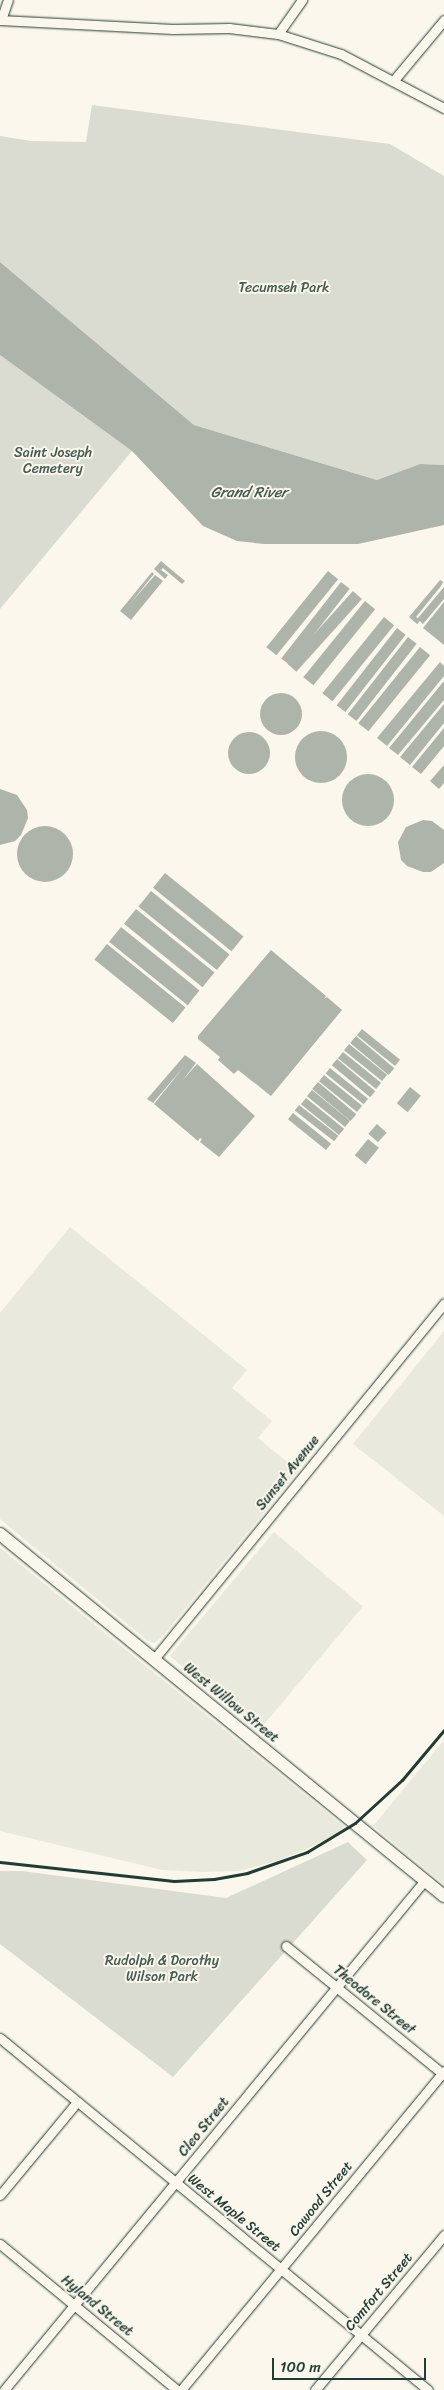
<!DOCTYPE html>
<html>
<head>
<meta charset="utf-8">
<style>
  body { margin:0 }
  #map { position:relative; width:444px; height:2390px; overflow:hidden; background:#fbf7ec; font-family:Sriracha,sans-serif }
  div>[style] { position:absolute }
  .built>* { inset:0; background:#eae9de; transform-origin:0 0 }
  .green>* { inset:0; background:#dbdcd1 }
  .water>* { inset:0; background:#adb4aa; transform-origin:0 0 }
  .round { border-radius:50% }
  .roads { filter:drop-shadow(0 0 1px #1f3d34) drop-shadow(0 0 1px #1f3d34) }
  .street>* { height:9px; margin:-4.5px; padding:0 4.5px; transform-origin:4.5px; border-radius:4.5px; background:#fbf7ec }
  .secondary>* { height:12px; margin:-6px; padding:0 6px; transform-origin:6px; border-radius:6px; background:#fbf7ec }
  .rail>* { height:3px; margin:-1.5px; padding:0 1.5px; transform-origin:1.5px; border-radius:1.5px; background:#1f3d34 }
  span { translate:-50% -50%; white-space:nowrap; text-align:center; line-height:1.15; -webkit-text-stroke:4px #fbf7ec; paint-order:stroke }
  .park-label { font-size:14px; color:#455d53 }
  .street-label { font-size:14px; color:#1f3d34 }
  .water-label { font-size:15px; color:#425b52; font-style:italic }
  .scale { position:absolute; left:272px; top:2358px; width:154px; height:22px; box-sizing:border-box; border:2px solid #1f3d34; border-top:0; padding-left:6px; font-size:15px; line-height:18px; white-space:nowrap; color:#1f3d34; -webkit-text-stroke:4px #fbf7ec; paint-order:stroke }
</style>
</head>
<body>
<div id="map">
  <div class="built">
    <i style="clip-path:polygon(70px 1227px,247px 1370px,232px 1388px,272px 1421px,258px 1438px,298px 1471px,163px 1636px,155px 1643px,148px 1641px,0 1519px,0 1313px)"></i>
    <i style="clip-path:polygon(444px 1331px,444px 1516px,353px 1444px)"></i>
    <i style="left:274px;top:1532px;width:116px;height:162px;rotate:40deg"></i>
    <i style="clip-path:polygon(0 1548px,346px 1828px,305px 1850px,273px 1862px,239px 1871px,205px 1872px,162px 1870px,0 1831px)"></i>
    <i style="clip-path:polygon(444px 1740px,444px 1884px,373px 1826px)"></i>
  </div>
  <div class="green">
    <i style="clip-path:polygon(92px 105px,390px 144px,444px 176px,444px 465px,420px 464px,377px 480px,194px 425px,0 262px,0 136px,31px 141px,86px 142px)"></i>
    <i style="clip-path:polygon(0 355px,132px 451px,0 609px)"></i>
    <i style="clip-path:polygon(348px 1842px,367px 1860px,173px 2077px,0 1944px,0 1871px,22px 1871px,226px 1898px)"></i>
  </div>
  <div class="water">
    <i style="clip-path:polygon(0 262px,194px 425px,377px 480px,420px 464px,444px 465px,444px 525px,358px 544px,264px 544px,237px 541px,203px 526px,132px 451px,0 355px)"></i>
    <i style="clip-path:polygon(161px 561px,185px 581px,182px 584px,163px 568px,161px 570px,168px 575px,165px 579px,154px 569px)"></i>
    <i style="left:328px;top:571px;width:13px;height:98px;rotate:39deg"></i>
    <i style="clip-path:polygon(152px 572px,154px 574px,129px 605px,155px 575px,163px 581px,131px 620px,120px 611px)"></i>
    <i style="clip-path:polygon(440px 580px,443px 582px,441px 586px,416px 617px,418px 618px,444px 587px,444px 599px,423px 624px,420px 621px,417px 624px,409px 617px)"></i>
    <i style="left:341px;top:582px;width:11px;height:97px;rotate:38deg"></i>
    <i style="left:353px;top:591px;width:12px;height:98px;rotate:42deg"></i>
    <i style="left:365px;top:601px;width:13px;height:98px;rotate:39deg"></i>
    <i style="clip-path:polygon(444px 602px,444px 645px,423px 628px)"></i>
    <i style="left:384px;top:617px;width:13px;height:98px;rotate:39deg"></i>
    <i style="left:397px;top:628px;width:11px;height:98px;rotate:38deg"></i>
    <i style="left:408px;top:637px;width:11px;height:98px;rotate:38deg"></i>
    <i style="left:420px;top:647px;width:13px;height:98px;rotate:39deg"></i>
    <i style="clip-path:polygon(440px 662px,444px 666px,444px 676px,387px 746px,377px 738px)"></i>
    <i style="clip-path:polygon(444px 681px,444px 700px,398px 755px,389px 748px)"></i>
    <i class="round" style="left:260px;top:693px;width:42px;height:42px"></i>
    <i style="clip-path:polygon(444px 704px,444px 723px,410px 765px,400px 757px)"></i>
    <i style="clip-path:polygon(444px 728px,444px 746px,421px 774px,412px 767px)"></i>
    <i class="round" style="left:295px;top:731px;width:52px;height:52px"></i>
    <i class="round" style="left:228px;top:732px;width:42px;height:42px"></i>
    <i style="clip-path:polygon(444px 765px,444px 783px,439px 789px,430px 781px)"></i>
    <i class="round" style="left:342px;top:774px;width:52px;height:52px"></i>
    <i style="clip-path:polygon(0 789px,17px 795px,27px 810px,28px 818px,21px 835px,15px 841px,0 845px)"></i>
    <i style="clip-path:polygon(423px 820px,432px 821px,444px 830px,444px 863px,431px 872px,423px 872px,407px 866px,401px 860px,398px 842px,406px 827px)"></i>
    <i class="round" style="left:17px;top:826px;width:56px;height:56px"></i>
    <i style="left:165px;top:873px;width:101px;height:19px;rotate:39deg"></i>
    <i style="left:151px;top:891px;width:101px;height:20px;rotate:39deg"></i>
    <i style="left:136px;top:909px;width:101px;height:19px;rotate:39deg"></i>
    <i style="left:121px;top:927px;width:101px;height:19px;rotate:39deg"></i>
    <i style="left:107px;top:944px;width:101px;height:20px;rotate:39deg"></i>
    <i style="clip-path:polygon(271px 950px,326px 996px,324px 999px,327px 997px,342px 1010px,271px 1096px,238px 1070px,234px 1074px,218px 1060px,220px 1057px,198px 1039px,198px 1036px)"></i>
    <i style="left:362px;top:1029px;width:49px;height:8px;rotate:39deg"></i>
    <i style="left:356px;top:1036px;width:50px;height:9px;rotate:40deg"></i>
    <i style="left:349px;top:1044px;width:49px;height:8px;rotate:39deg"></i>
    <i style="left:343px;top:1052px;width:49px;height:8px;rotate:39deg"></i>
    <i style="clip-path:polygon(185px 1055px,196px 1063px,182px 1081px,197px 1064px,255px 1116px,219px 1157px,200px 1142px,202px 1139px,200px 1138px,198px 1141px,154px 1104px,186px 1064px,153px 1103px,147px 1099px)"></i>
    <i style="left:337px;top:1059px;width:50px;height:8px;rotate:40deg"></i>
    <i style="left:330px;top:1068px;width:49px;height:7px;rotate:39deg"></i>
    <i style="left:324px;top:1075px;width:49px;height:8px;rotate:39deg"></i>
    <i style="left:318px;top:1082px;width:50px;height:9px;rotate:40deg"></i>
    <i style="left:410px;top:1087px;width:14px;height:21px;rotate:39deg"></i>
    <i style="left:312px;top:1090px;width:49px;height:8px;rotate:39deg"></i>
    <i style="left:306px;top:1098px;width:49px;height:8px;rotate:39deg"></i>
    <i style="left:299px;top:1105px;width:50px;height:7px;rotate:38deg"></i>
    <i style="left:293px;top:1113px;width:49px;height:8px;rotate:39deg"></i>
    <i style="left:377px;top:1124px;width:13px;height:13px;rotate:42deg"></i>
    <i style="left:368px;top:1139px;width:14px;height:21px;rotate:39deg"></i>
  </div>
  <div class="roads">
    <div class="street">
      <i style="left:0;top:20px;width:173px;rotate:3deg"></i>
      <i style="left:173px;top:29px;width:56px;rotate:-1deg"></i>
      <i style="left:229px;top:28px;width:49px;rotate:7deg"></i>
      <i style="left:278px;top:34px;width:66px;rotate:17.6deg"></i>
      <i style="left:341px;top:54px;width:116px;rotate:27.7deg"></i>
      <i style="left:1px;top:20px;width:21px;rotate:-71deg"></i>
      <i style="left:278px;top:34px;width:42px;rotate:-54.8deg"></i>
      <i style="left:394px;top:80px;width:78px;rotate:-50.2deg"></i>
      <i style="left:154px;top:1659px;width:459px;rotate:-50.8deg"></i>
      <i style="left:286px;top:1946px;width:204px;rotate:39.2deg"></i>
      <i style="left:0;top:2038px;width:554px;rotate:39.43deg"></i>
      <i style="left:0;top:2195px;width:121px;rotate:-50.4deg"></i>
      <i style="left:0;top:2244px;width:229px;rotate:39.5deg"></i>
      <i style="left:4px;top:2390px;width:661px;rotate:-50.46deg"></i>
      <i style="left:181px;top:2390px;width:413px;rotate:-50.5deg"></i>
      <i style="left:315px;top:2390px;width:202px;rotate:-50.2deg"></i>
    </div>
    <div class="secondary">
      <i style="left:0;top:1534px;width:573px;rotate:39.19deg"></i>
    </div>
  </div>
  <div class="rail">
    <i style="left:0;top:1862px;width:175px;rotate:6.2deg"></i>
    <i style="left:174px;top:1881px;width:40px;rotate:-2.9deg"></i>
    <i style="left:214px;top:1879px;width:34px;rotate:-10deg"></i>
    <i style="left:247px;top:1873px;width:64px;rotate:-19.3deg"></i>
    <i style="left:307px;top:1852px;width:56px;rotate:-31.1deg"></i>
    <i style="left:355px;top:1823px;width:64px;rotate:-42.5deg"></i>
    <i style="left:402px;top:1780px;width:65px;rotate:-50deg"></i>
  </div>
  <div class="park-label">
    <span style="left:284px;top:288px">Tecumseh Park</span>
    <span style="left:53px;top:461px">Saint Joseph<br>Cemetery</span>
    <span style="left:162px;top:1969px">Rudolph &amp; Dorothy<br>Wilson Park</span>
  </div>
  <div class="street-label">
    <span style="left:288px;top:1473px;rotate:-51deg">Sunset Avenue</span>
    <span style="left:231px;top:1703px;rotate:39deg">West Willow Street</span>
    <span style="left:374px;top:2000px;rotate:39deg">Theodore Street</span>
    <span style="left:204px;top:2127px;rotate:-51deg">Cleo Street</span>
    <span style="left:321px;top:2199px;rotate:-51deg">Cawood Street</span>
    <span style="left:234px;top:2213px;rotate:39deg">West Maple Street</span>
    <span style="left:379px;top:2292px;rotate:-50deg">Comfort Street</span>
    <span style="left:97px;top:2306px;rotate:39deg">Hyland Street</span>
  </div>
  <div class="water-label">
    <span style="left:249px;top:493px">Grand River</span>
  </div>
  <div class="scale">100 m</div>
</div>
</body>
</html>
